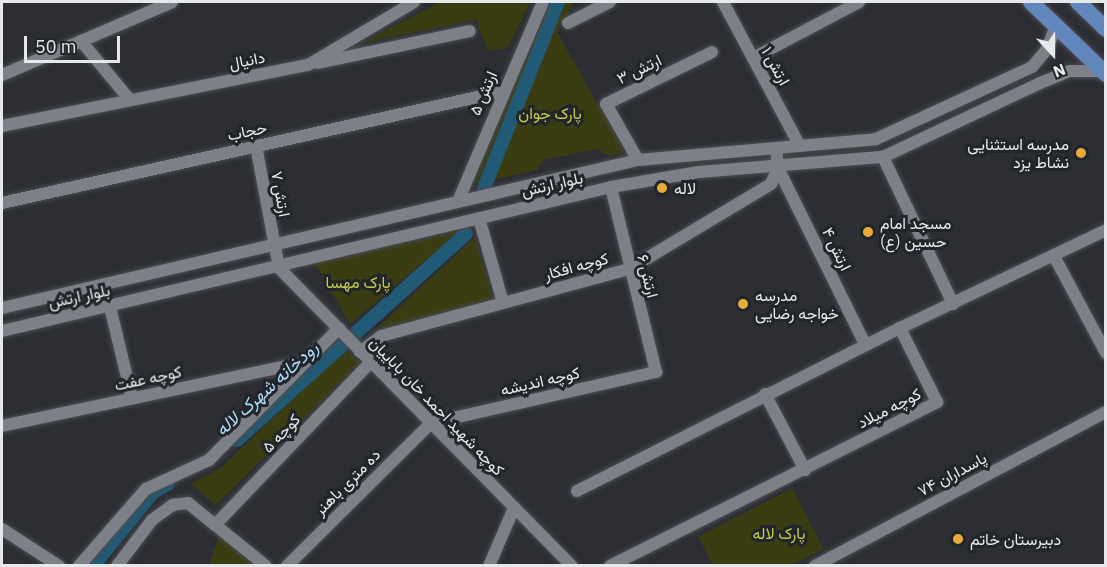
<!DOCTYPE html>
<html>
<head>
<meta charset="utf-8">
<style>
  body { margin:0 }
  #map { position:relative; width:1107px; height:567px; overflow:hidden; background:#2c2e34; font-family:"IBM Plex Sans",Vazirmatn,sans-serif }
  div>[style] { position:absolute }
  .green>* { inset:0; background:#3a3c12 }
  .canal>* { height:14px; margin:-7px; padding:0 7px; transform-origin:7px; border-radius:7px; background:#215a76 }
  .roads { filter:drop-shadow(0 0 2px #4c4d51) drop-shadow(0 0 2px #4c4d51) }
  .minor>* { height:12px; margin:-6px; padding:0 6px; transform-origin:6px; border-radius:6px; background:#7d8086 }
  .major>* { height:16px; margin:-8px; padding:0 8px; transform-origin:8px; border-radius:8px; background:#6287bc }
  .dots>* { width:16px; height:16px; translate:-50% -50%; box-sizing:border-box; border:3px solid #22252a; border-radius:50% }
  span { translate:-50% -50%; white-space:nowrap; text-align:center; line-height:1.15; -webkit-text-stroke:6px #22252a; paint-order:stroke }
  .street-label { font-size:16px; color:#e7e8ec }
  .park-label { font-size:16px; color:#c4cb46 }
  .poi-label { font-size:16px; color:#e7e8ec }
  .right { translate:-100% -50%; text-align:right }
  .left { translate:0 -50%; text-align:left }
  .water-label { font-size:18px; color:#addcf7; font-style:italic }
  .frame { position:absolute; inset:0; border:3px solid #e7e8ec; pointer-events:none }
  .north { position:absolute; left:1023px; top:24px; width:60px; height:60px; -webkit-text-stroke:4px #22252a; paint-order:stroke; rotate:159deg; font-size:16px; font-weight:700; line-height:24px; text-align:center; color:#e7e8ec }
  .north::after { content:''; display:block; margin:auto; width:21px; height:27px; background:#e7e8ec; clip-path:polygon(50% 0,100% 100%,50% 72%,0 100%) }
  .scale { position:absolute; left:24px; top:36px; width:96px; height:27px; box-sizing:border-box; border:3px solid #e7e8ec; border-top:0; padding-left:8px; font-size:18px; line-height:21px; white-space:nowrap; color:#e7e8ec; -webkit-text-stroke:4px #22252a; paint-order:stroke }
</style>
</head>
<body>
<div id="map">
  <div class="green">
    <i style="clip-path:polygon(441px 2px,531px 2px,507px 48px,488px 51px,476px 20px,361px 43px)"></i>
    <i style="clip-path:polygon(548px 2px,574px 2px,557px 32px,625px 152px,609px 156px,596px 149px,543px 160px,537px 170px,474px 184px)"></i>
    <i style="clip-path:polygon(461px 230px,350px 324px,315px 264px)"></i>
    <i style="clip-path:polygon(475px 237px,493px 298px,374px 331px)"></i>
    <i style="clip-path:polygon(345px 349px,360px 363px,216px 505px,191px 484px,222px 467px)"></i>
    <i style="clip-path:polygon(792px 488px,824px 549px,791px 565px,713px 565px,698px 537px)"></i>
    <i style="clip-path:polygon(220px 532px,256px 565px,209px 566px)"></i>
  </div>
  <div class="canal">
    <i style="left:484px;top:188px;width:200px;rotate:-68.3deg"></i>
    <i style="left:237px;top:440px;width:308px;rotate:-42deg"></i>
    <i style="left:93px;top:566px;width:95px;rotate:-51deg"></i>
    <i style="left:153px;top:492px;width:17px;rotate:-28deg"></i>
  </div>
  <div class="roads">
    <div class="minor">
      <i style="left:723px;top:2px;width:163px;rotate:61.9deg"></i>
      <i style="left:568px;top:23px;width:47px;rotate:-26.6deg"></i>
      <i style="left:81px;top:41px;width:77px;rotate:50.3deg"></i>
      <i style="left:753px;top:58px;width:120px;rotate:-27.8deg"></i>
      <i style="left:318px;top:63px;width:155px;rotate:-11.9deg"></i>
      <i style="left:2px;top:75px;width:185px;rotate:-23.2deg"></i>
      <i style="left:2px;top:126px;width:312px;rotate:-11.3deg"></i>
      <i style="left:308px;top:65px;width:123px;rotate:-30.7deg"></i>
      <i style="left:256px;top:146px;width:124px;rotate:79.3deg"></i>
      <i style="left:279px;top:268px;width:418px;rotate:45.5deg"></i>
      <i style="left:776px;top:148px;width:20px;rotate:84deg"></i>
      <i style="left:778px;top:168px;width:196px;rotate:63.7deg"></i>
      <i style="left:883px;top:157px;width:163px;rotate:64.5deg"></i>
      <i style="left:638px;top:160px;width:64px;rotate:-119.7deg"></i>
      <i style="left:606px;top:104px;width:118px;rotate:-26.1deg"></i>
      <i style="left:459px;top:199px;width:214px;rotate:-66.9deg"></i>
      <i style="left:2px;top:203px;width:510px;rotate:-12.57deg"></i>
      <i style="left:479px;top:218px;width:88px;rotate:74.2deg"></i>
      <i style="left:1054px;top:256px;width:110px;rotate:61.8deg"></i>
      <i style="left:110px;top:307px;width:94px;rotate:76.4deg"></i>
      <i style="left:2px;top:308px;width:653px;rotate:-13.1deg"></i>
      <i style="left:638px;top:160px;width:239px;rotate:-5deg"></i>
      <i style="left:876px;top:139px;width:172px;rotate:-24.8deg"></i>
      <i style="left:1032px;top:67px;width:23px;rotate:-50deg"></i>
      <i style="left:1047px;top:49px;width:25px;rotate:-69deg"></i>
      <i style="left:2px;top:331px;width:626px;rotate:-13.3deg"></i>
      <i style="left:611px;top:187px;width:89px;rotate:-9.7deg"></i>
      <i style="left:699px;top:172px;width:185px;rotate:-4.7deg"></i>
      <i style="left:883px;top:157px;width:174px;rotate:-25.2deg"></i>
      <i style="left:1040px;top:83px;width:32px;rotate:-22deg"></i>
      <i style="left:1070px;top:71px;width:33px"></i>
      <i style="left:360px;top:352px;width:26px;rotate:-37deg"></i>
      <i style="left:381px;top:336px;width:257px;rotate:-15.1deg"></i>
      <i style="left:629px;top:269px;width:165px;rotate:-30.9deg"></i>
      <i style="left:771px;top:184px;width:17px;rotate:-66deg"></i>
      <i style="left:765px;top:394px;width:86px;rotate:62.2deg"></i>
      <i style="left:2px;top:426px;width:305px;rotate:-11.9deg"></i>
      <i style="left:577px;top:491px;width:362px;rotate:-26.8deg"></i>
      <i style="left:215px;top:525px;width:224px;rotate:-46.3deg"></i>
      <i style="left:2px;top:529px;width:68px;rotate:33deg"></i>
      <i style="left:79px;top:566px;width:102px;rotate:-49deg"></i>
      <i style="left:146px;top:489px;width:69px;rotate:-24.7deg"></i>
      <i style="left:209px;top:460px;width:185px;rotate:-45.4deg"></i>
      <i style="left:117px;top:566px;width:58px;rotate:-52.7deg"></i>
      <i style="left:152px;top:520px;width:26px;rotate:-36deg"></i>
      <i style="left:173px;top:505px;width:15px;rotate:-8deg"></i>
      <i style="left:188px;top:503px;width:100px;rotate:38.9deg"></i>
      <i style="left:287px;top:566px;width:203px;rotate:-44.8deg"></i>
      <i style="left:431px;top:423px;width:231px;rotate:-12.8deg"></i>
      <i style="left:656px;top:372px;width:190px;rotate:-103.7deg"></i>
      <i style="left:489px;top:566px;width:63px;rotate:-66.7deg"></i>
      <i style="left:610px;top:566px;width:366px;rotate:-26.6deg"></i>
      <i style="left:937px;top:402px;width:83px;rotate:-116.6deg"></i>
      <i style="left:900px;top:328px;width:228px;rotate:-25.4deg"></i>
      <i style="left:815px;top:566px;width:329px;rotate:-27.9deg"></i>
    </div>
    <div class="major">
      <i style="left:1031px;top:2px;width:104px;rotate:43.8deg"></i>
      <i style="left:1078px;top:2px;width:39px;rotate:44deg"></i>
    </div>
  </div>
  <div class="dots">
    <i style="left:1081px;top:153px;background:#e9aa38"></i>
    <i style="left:662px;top:188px;background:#e9aa38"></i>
    <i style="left:868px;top:232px;background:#e9aa38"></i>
    <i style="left:743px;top:304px;background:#e9aa38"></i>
    <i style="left:958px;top:539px;background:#e9aa38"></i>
  </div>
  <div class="street-label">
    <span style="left:247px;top:60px;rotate:-11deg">دانیال</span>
    <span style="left:776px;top:66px;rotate:61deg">ارتش ۱</span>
    <span style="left:639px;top:69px;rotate:-26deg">ارتش ۳</span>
    <span style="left:483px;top:93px;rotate:-67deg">ارتش ۵</span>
    <span style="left:247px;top:131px;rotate:-12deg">حجاب</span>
    <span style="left:552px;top:184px;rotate:-13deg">بلوار ارتش</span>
    <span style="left:281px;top:194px;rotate:80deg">ارتش ۷</span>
    <span style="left:837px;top:249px;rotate:64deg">ارتش ۴</span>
    <span style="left:576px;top:266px;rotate:-15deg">کوچه افکار</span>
    <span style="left:648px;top:276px;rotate:76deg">ارتش ۶</span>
    <span style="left:79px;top:296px;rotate:-12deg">بلوار ارتش</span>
    <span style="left:148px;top:378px;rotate:-12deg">کوچه عفت</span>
    <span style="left:540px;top:381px;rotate:-13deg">کوچه اندیشه</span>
    <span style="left:437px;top:406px;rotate:46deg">کوچه شهید احمد خان باباییان</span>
    <span style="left:889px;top:408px;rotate:-27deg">کوچه میلاد</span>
    <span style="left:281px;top:433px;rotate:-46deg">کوچه ۵</span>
    <span style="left:952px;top:474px;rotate:-28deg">پاسداران ۷۴</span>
    <span style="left:347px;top:482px;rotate:-45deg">ده متری باهنر</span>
  </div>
  <div class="park-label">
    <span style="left:550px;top:113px">پارک جوان</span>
    <span style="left:358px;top:282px">پارک مهسا</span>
    <span style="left:779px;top:533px">پارک لاله</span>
  </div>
  <div class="poi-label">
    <span class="right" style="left:1069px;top:153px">مدرسه استثنایی<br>نشاط یزد</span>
    <span class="left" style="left:674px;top:188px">لاله</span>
    <span class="left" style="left:880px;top:232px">مسجد امام<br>حسین (ع)</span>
    <span class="left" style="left:755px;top:304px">مدرسه<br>خواجه رضایی</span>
    <span class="left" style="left:970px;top:539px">دبیرستان خاتم</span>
  </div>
  <div class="water-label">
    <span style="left:267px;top:389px;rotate:-42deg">رودخانه شهرک لاله</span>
  </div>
  <div class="frame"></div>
  <div class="north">N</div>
  <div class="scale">50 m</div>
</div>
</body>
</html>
